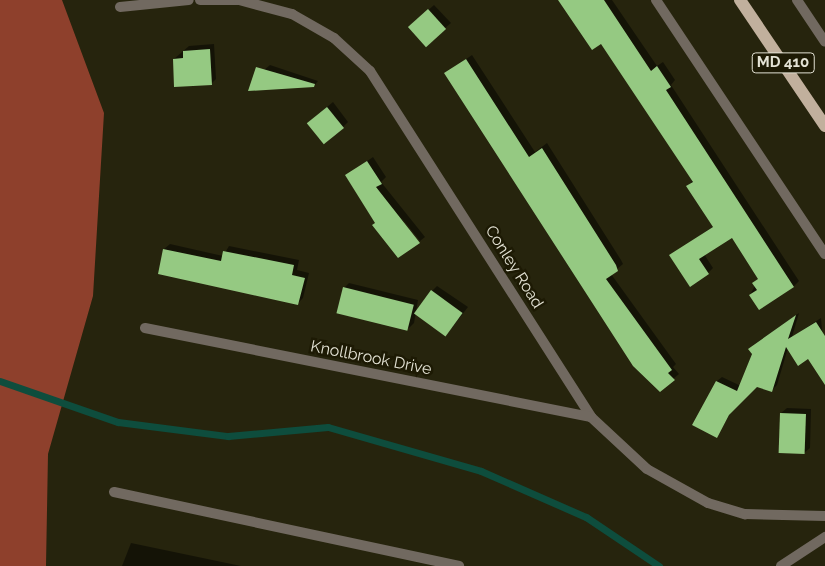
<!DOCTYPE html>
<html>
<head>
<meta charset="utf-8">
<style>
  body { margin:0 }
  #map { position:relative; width:825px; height:566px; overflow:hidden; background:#26240d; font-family:Raleway,sans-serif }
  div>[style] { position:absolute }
  .forest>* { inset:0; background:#8e402c }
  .shadow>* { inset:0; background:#0007 }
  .stream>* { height:7px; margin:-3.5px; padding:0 3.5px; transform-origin:3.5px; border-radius:3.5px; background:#0e4d3d }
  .building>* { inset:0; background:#95c982; transform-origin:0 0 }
  .lane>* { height:10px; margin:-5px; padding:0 5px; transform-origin:5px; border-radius:5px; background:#716960 }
  .street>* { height:10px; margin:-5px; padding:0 5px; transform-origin:5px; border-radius:5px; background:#716960 }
  .primary>* { height:12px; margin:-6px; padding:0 6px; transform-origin:6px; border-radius:6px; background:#c1b09d }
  span { translate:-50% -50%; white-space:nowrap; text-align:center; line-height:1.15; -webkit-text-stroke:5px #1d1a04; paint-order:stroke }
  .shield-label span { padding:1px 4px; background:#1d1a04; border:1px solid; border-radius:4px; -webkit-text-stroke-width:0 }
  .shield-label { font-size:15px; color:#e3e2d4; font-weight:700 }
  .street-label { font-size:16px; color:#e3e2d4 }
</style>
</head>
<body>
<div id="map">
  <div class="forest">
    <i style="clip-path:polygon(0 0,62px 0,104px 113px,93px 296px,48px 454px,46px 566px,0 566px)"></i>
  </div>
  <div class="shadow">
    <i style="clip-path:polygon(559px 0,612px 0,657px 66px,663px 62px,675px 80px,671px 85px,799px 281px,794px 286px,759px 308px,750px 295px,759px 278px,733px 236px,704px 254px,713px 268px,708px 273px,671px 255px,714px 226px,688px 186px,693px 180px,602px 42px)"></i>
    <i style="clip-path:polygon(434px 5px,451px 23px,445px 28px,415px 22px)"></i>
    <i style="clip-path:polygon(214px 44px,216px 79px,211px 84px,174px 59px,189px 46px)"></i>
    <i style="clip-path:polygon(472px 55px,535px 152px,547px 143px,621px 260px,623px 264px,611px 274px,676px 364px,673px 367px,679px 374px,660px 390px,446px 73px)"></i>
    <i style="clip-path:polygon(270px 65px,318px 81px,314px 86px,264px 70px)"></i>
    <i style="clip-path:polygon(333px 102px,348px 122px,343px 127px,308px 123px)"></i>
    <i style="clip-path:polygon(373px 157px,386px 177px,381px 182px,425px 237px,420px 241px,400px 216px,418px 243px,376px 222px,346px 176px)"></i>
    <i style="clip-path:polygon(170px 244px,223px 256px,229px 246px,299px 260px,297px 270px,309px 273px,303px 298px,298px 303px,164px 249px)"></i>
    <i style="clip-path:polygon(349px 283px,418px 300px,414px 323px,409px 328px,344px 288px)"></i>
    <i style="clip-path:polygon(437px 286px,468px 307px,448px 333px,432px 291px)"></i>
    <i style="clip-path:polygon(799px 313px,792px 337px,821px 318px,825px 363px,788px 348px,777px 385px,772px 390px,756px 386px,733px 409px,717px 436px,694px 424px,717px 381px,722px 377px,741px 386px,755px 344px)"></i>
    <i style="clip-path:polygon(787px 408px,811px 409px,810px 448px,804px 453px,781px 413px)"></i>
    <i style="clip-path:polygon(131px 543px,241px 566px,122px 566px)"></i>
  </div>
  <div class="stream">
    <i style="left:0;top:381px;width:125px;rotate:19.2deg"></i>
    <i style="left:118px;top:422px;width:111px;rotate:7.3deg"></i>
    <i style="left:228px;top:436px;width:100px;rotate:-5.1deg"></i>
    <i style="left:328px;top:427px;width:159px;rotate:16deg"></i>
    <i style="left:481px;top:471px;width:115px;rotate:23.7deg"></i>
    <i style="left:586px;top:517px;width:88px;rotate:33.9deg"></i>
  </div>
  <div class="building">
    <i style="clip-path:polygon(558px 0,604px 0,651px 71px,657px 66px,671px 87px,666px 90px,794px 287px,759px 310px,749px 295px,757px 290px,752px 283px,758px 279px,732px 238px,699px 259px,709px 274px,690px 287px,669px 255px,713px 227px,686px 186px,693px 182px,601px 44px,592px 50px)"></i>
    <i style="left:428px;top:9px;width:27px;height:27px;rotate:48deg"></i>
    <i style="clip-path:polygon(210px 49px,212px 85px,174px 87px,173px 59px,183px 58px,183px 51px)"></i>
    <i style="clip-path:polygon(466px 59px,529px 157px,542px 148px,616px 265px,618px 271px,606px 279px,672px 370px,668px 373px,675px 380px,660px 392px,633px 366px,444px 73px)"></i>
    <i style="clip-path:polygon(256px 67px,315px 84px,314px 87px,248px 91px)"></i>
    <i style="left:327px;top:107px;width:27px;height:26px;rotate:51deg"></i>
    <i style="clip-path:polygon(367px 161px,382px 184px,376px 187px,420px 243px,398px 258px,372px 225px,375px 223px,345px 175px)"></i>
    <i style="clip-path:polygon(163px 249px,221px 261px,223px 251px,294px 265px,292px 275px,305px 278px,298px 305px,158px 274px)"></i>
    <i style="left:343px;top:287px;width:73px;height:27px;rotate:14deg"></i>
    <i style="left:431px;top:290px;width:39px;height:29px;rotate:36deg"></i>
    <i style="clip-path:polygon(796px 315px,788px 339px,816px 322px,825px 336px,825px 385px,808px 359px,798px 366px,786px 347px,772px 392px,757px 387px,729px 415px,717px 438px,692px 425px,716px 381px,737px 391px,752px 354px,748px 349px)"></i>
    <i style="left:780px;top:413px;width:26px;height:40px;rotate:2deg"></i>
  </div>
  <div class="lane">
    <i style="left:656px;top:0;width:305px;rotate:56.4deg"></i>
    <i style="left:797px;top:0;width:50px;rotate:56.3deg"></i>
  </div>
  <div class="street">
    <i style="left:200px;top:0;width:39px"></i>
    <i style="left:239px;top:0;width:55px;rotate:14.8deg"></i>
    <i style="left:292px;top:14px;width:48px;rotate:29.7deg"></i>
    <i style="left:334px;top:38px;width:49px;rotate:42.5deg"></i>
    <i style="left:370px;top:71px;width:411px;rotate:57.4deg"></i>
    <i style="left:591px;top:417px;width:76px;rotate:42.9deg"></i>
    <i style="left:647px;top:469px;width:70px;rotate:29.1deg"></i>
    <i style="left:708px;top:503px;width:39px;rotate:17deg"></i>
    <i style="left:745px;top:514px;width:80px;rotate:1.4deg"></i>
    <i style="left:120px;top:7px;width:69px;rotate:-5.8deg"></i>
    <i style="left:145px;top:328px;width:455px;rotate:11.3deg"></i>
    <i style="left:114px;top:492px;width:353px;rotate:12.1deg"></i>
    <i style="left:781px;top:566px;width:53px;rotate:-33.4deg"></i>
  </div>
  <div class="primary">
    <i style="left:740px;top:0;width:152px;rotate:56deg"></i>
  </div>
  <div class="shield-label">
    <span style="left:783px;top:63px">MD 410</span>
  </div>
  <div class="street-label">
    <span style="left:514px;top:267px;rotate:58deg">Conley Road</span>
    <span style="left:371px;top:358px;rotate:11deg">Knollbrook Drive</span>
  </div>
</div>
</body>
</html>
